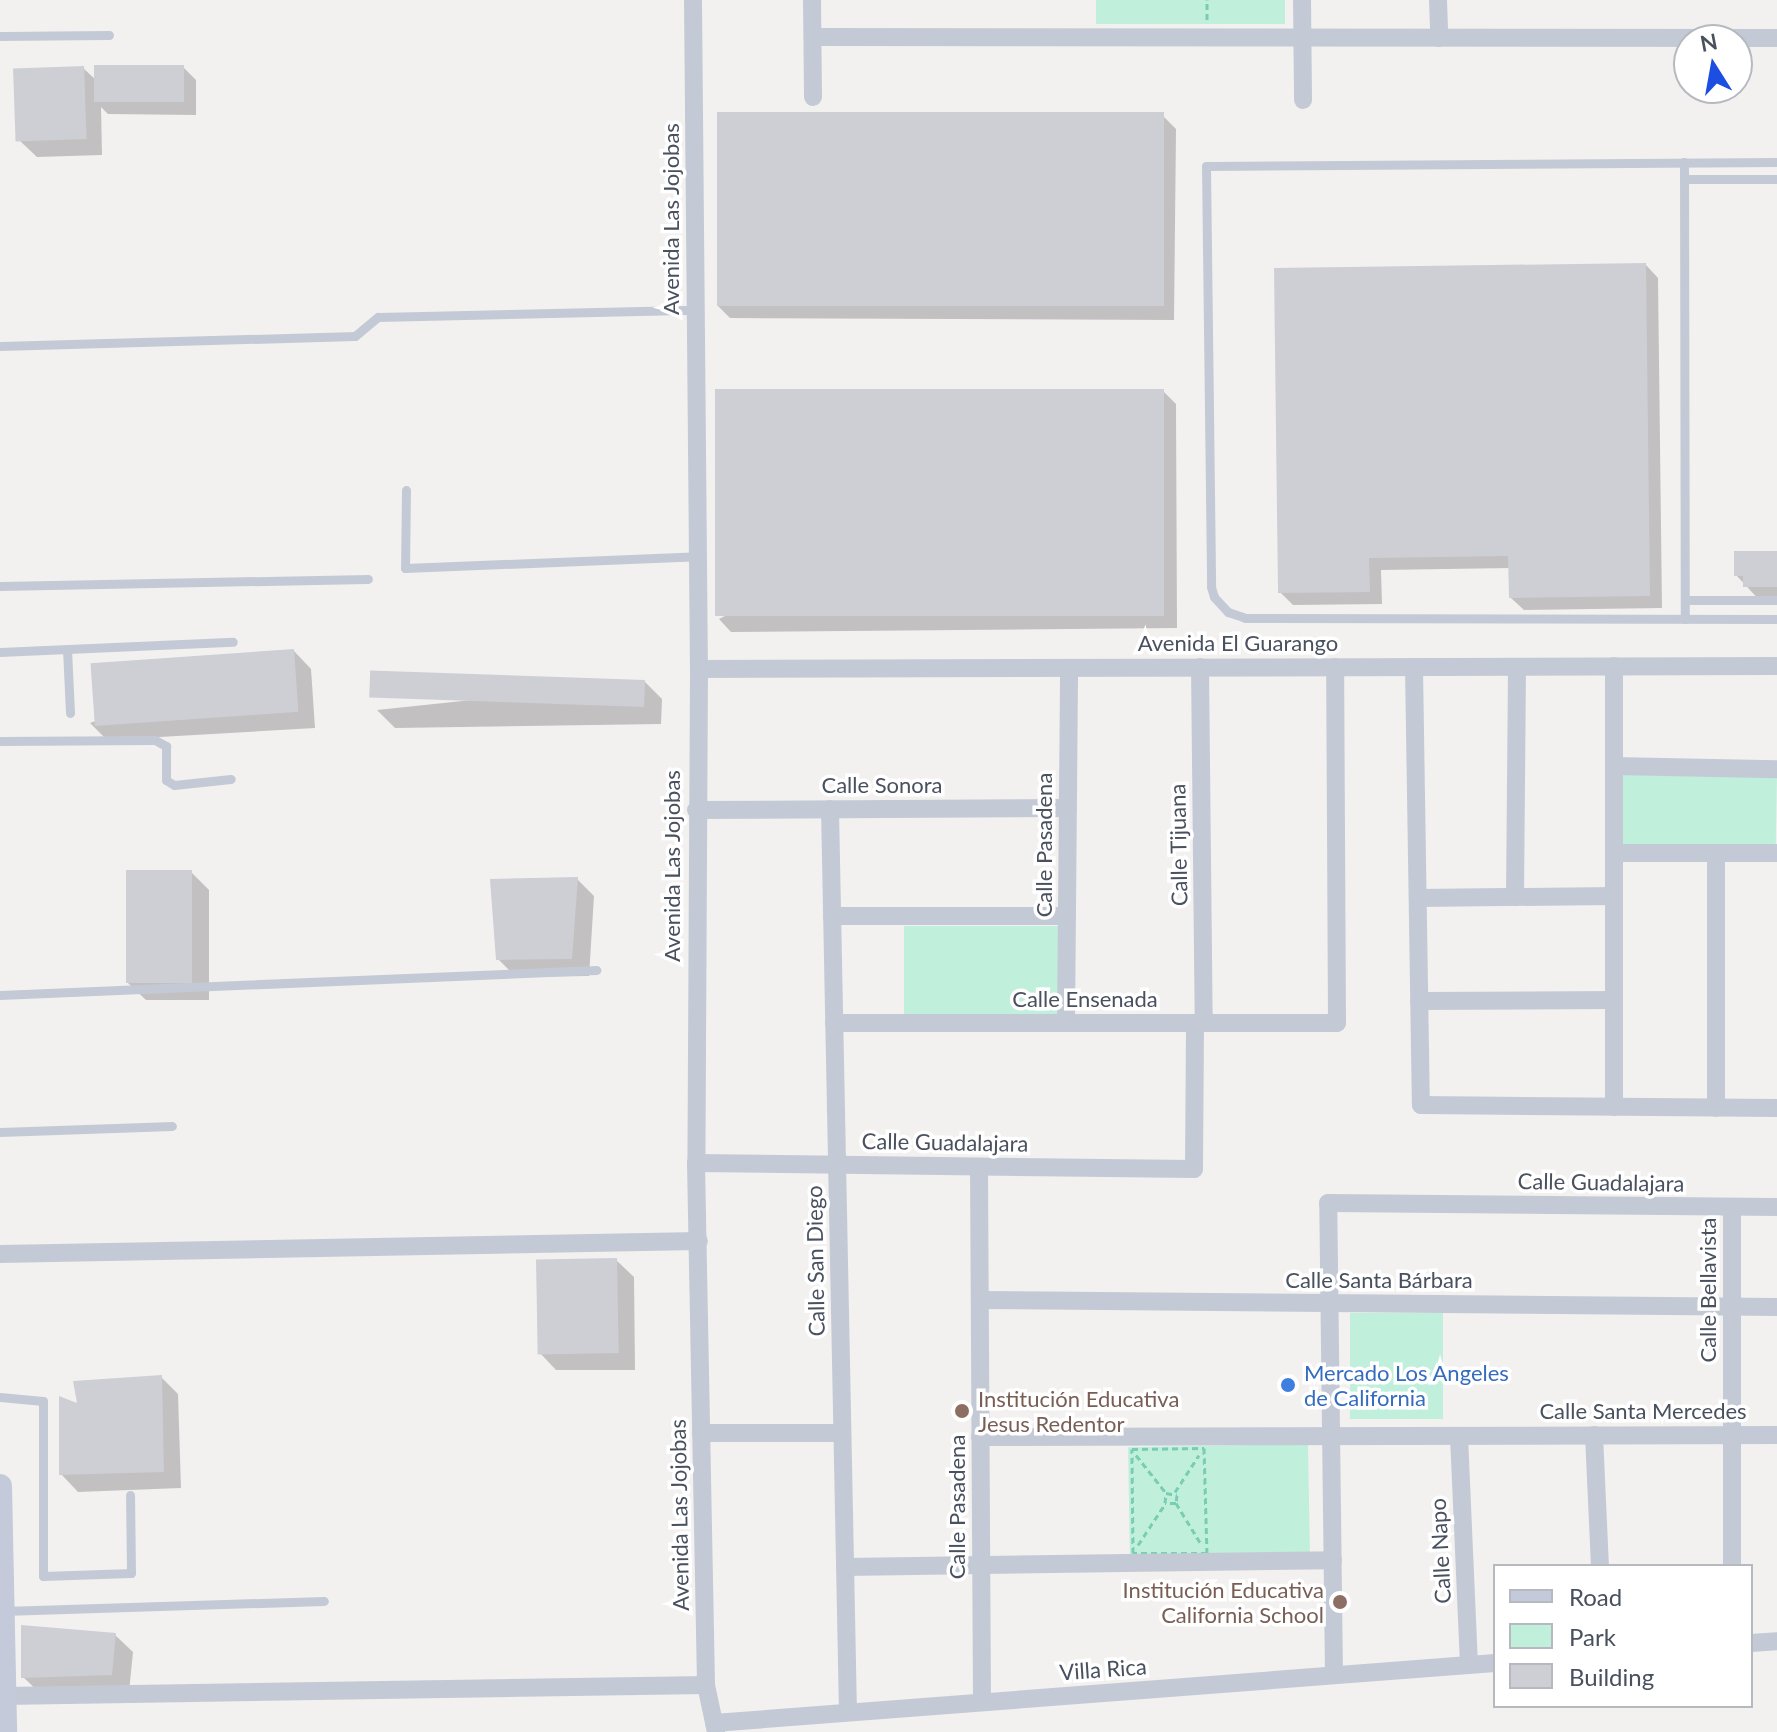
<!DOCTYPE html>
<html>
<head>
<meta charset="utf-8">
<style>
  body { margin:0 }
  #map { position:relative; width:1777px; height:1732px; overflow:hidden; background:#f3f1f0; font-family:Lato,sans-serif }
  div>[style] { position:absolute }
  .green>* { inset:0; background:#c0efdb; transform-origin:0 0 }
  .shadow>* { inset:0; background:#0003 }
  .building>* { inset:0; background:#cdcfd5; transform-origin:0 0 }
  .path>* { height:3px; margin-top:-1.5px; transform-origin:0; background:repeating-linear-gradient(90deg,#79cdb2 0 6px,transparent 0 10px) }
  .lane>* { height:9px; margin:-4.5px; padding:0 4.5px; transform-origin:4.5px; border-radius:4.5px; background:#c4cad5 }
  .street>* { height:18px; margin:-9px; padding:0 9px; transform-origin:9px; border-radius:9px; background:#c4cad5 }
  .secondary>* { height:24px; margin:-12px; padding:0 12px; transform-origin:12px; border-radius:12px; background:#c4cad9 }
  .dots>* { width:22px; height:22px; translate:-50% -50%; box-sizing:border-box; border:4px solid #fff; border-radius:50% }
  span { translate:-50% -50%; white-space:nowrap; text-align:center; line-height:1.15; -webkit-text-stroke:7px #fff; paint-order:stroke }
  .street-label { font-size:22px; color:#49505e }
  .shop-label { font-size:22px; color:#366cbe }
  .left { translate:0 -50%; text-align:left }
  .education-label { font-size:22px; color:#785e54 }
  .right { translate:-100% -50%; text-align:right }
  .legend { position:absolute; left:1493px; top:1564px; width:260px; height:144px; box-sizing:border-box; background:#fff; border:2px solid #b6b9bf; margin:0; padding:10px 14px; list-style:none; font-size:24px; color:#49505e }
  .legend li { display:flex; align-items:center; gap:16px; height:40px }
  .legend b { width:40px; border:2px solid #b6b9bf }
  .north { position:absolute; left:1673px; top:24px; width:80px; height:80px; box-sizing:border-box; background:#fff; border:2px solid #b6b9bf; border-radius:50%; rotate:349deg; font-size:22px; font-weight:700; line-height:32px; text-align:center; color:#49505e }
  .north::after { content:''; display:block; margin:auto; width:28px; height:36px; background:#1c4fe1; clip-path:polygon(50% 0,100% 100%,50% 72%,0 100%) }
</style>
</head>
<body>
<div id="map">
  <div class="green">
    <i style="left:1096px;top:0;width:189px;height:24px"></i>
    <i style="left:1622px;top:773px;width:155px;height:71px;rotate:1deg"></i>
    <i style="left:904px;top:926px;width:154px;height:89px"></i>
    <i style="left:1443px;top:1313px;width:106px;height:93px;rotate:90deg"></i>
    <i style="left:1308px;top:1444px;width:109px;height:180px;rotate:89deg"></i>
  </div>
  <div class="shadow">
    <i style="clip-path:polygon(183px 67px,196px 80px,196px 115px,108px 114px,101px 107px,102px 155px,37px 157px,19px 140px,83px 68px,96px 80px)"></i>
    <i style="clip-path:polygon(1163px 116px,1176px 129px,1174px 320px,730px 318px,717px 305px)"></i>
    <i style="clip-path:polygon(1646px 265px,1658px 278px,1662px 608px,1524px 610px,1511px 598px,1511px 568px,1381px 570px,1382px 604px,1293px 605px,1280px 592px)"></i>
    <i style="clip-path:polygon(1163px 391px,1176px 404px,1177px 628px,731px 632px,719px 619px)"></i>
    <i style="clip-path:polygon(1777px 553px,1777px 604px,1763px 604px,1736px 575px)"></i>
    <i style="clip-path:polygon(294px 651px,311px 669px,315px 728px,107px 740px,90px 723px)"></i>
    <i style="clip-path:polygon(645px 682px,662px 699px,661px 724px,395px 728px,377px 710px)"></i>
    <i style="clip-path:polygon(191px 872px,209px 890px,209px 1000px,146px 1000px,128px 983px)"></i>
    <i style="clip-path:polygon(577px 879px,594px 896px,589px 976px,516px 977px,498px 959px)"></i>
    <i style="clip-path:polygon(616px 1260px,634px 1277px,635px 1370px,556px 1370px,539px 1352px)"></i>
    <i style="clip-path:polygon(161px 1377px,178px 1394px,181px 1488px,78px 1492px,61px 1474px,80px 1406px)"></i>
    <i style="clip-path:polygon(115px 1635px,133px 1652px,129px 1692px,41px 1694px,23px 1677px)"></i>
  </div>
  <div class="building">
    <i style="left:94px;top:65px;width:90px;height:37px"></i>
    <i style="left:84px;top:66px;width:73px;height:71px;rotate:88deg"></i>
    <i style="left:717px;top:112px;width:447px;height:194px"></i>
    <i style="clip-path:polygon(1646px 263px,1650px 596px,1509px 598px,1508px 556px,1369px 558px,1370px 592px,1278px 593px,1274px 268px)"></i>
    <i style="left:1164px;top:389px;width:227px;height:449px;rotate:90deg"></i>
    <i style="clip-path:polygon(1734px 551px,1777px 551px,1777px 587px,1743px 587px,1743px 576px,1734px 576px)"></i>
    <i style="left:294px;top:649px;width:63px;height:204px;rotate:86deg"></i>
    <i style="left:645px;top:680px;width:27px;height:275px;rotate:92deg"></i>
    <i style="left:126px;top:870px;width:66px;height:113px"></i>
    <i style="clip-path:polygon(578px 877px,572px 959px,496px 960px,490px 879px)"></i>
    <i style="left:617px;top:1258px;width:95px;height:81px;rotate:89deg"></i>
    <i style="clip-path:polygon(162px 1375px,164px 1472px,59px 1475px,59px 1396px,77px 1403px,73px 1381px)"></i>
    <i style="clip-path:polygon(21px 1625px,116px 1633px,112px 1675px,21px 1678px)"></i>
  </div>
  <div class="path">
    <i style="left:1207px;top:20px;width:20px;rotate:-90deg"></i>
    <i style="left:1204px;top:1448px;width:105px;rotate:88.4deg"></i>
    <i style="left:1207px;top:1553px;width:74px;rotate:180deg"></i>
    <i style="left:1133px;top:1553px;width:104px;rotate:-90.6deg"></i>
    <i style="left:1132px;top:1449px;width:72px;rotate:-0.8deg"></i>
    <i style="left:1136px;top:1455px;width:48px;rotate:51.7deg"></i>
    <i style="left:1175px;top:1492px;width:44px;rotate:-57deg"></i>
    <i style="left:1176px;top:1503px;width:11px;rotate:180deg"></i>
    <i style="left:1165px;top:1503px;width:10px;rotate:-84deg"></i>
    <i style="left:1166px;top:1493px;width:11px;rotate:10deg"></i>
    <i style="left:1177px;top:1495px;width:8px;rotate:97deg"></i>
    <i style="left:1176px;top:1503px;width:48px;rotate:58.6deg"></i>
    <i style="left:1138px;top:1545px;width:49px;rotate:-56.6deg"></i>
  </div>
  <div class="lane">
    <i style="left:0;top:36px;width:109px;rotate:-0.5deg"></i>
    <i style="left:1684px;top:162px;width:457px;rotate:89.9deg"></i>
    <i style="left:1777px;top:162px;width:571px;rotate:179.6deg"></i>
    <i style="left:1206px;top:166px;width:421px;rotate:89.3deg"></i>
    <i style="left:1211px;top:587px;width:10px;rotate:73deg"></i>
    <i style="left:1214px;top:597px;width:21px;rotate:47deg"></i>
    <i style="left:1228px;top:612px;width:18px;rotate:19deg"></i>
    <i style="left:1245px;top:618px;width:532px;rotate:0.11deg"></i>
    <i style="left:1684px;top:179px;width:93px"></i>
    <i style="left:0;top:346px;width:355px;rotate:-1.6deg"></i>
    <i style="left:355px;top:336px;width:30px;rotate:-40deg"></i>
    <i style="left:378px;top:317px;width:318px;rotate:-1.3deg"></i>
    <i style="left:406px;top:490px;width:78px;rotate:90.7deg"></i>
    <i style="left:405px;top:568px;width:293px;rotate:-2.3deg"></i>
    <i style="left:0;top:586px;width:368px;rotate:-1.1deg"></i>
    <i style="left:1685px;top:600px;width:92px"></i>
    <i style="left:67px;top:649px;width:64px;rotate:87.3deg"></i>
    <i style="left:0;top:652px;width:233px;rotate:-2.5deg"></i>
    <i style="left:0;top:741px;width:155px;rotate:-0.4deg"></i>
    <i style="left:155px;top:740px;width:13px;rotate:29deg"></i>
    <i style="left:166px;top:746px;width:34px;rotate:90deg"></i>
    <i style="left:166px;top:780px;width:9px;rotate:32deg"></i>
    <i style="left:174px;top:785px;width:57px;rotate:-6deg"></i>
    <i style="left:0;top:995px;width:597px;rotate:-2.4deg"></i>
    <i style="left:0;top:1132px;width:172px;rotate:-2deg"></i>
    <i style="left:0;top:1397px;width:43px;rotate:5.3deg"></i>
    <i style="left:43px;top:1401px;width:175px;rotate:90deg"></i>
    <i style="left:43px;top:1576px;width:88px;rotate:-2deg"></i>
    <i style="left:131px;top:1573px;width:78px;rotate:-90.7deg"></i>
    <i style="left:3px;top:1611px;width:321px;rotate:-1.8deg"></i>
  </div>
  <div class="street">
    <i style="left:693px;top:0;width:669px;rotate:89.49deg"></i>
    <i style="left:699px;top:669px;width:494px;rotate:90.3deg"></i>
    <i style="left:696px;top:1163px;width:522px;rotate:88.9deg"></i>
    <i style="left:706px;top:1685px;width:48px;rotate:78deg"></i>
    <i style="left:812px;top:0;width:97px;rotate:89.4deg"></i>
    <i style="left:1302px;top:0;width:100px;rotate:89.4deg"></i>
    <i style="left:1438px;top:0;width:38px;rotate:88deg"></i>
    <i style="left:813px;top:37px;width:964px;rotate:0.06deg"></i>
    <i style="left:1614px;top:666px;width:441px;rotate:90deg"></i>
    <i style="left:1200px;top:667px;width:356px;rotate:89.4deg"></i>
    <i style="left:1414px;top:667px;width:438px;rotate:89.1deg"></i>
    <i style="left:1421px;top:1105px;width:356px;rotate:0.5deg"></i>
    <i style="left:699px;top:669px;width:1078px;rotate:-0.16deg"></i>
    <i style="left:1614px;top:766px;width:163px;rotate:1.1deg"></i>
    <i style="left:830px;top:809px;width:903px;rotate:88.86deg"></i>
    <i style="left:696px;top:810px;width:372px;rotate:-0.3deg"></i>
    <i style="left:1614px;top:853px;width:163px"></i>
    <i style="left:1515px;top:897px;width:230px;rotate:-89.5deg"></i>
    <i style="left:1418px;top:898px;width:196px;rotate:-0.6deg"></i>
    <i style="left:832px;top:916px;width:235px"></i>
    <i style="left:1419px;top:1001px;width:195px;rotate:-0.3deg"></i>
    <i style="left:834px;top:1023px;width:503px"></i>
    <i style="left:1337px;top:1023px;width:356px;rotate:-90.3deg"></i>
    <i style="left:1066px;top:1023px;width:355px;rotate:-89.5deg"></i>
    <i style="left:1716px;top:1108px;width:255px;rotate:-90deg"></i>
    <i style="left:696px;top:1163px;width:498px;rotate:0.7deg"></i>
    <i style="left:1194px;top:1169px;width:146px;rotate:-89.6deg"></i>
    <i style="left:979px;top:1167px;width:535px;rotate:89.68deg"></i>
    <i style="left:1732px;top:1207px;width:359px;rotate:90deg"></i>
    <i style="left:0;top:1254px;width:699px;rotate:-1.07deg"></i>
    <i style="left:980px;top:1300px;width:797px;rotate:0.5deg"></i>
    <i style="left:701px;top:1433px;width:141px"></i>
    <i style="left:1594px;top:1435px;width:131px;rotate:87.4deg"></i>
    <i style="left:1459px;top:1436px;width:229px;rotate:87.5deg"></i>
    <i style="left:980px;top:1437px;width:797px;rotate:-0.14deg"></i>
    <i style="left:845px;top:1567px;width:488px;rotate:-0.8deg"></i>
    <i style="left:1751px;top:1643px;width:26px;rotate:-4deg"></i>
    <i style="left:1334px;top:1675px;width:472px;rotate:-90.7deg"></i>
    <i style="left:1328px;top:1203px;width:449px;rotate:0.5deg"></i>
    <i style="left:4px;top:1696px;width:702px;rotate:-0.9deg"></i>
    <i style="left:714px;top:1723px;width:783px;rotate:-4.39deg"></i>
  </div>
  <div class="secondary">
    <i style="left:0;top:1486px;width:246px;rotate:88.8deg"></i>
  </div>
  <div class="dots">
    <i style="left:1288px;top:1385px;background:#3f7fe0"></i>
    <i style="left:962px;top:1411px;background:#8d6e63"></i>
    <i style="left:1340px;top:1602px;background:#8d6e63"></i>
  </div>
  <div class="street-label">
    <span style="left:671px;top:219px;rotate:-90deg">Avenida Las Jojobas</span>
    <span style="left:1238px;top:643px">Avenida El Guarango</span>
    <span style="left:882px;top:785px">Calle Sonora</span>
    <span style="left:1044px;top:845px;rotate:-90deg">Calle Pasadena</span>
    <span style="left:1178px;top:845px;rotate:-91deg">Calle Tijuana</span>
    <span style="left:672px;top:866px;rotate:-90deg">Avenida Las Jojobas</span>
    <span style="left:1085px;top:999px">Calle Ensenada</span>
    <span style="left:945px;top:1142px;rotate:1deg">Calle Guadalajara</span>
    <span style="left:1601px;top:1182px;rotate:1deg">Calle Guadalajara</span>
    <span style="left:815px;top:1261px;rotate:-91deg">Calle San Diego</span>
    <span style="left:1379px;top:1280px">Calle Santa Bárbara</span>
    <span style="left:1708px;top:1290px;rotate:-90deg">Calle Bellavista</span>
    <span style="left:1643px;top:1411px">Calle Santa Mercedes</span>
    <span style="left:957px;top:1507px;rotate:-90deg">Calle Pasadena</span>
    <span style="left:679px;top:1515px;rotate:-91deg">Avenida Las Jojobas</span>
    <span style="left:1440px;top:1551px;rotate:-93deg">Calle Napo</span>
    <span style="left:1103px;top:1669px;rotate:-4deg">Villa Rica</span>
  </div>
  <div class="shop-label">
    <span class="left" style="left:1304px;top:1385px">Mercado Los Angeles<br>de California</span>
  </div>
  <div class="education-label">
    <span class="left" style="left:978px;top:1411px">Institución Educativa<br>Jesus Redentor</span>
    <span class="right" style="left:1324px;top:1602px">Institución Educativa<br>California School</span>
  </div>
  <ul class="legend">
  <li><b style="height:10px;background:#c4cad9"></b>Road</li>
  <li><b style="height:22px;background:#c0efdb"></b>Park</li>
  <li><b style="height:22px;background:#cdcfd5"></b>Building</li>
  </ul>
  <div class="north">N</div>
</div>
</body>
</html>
